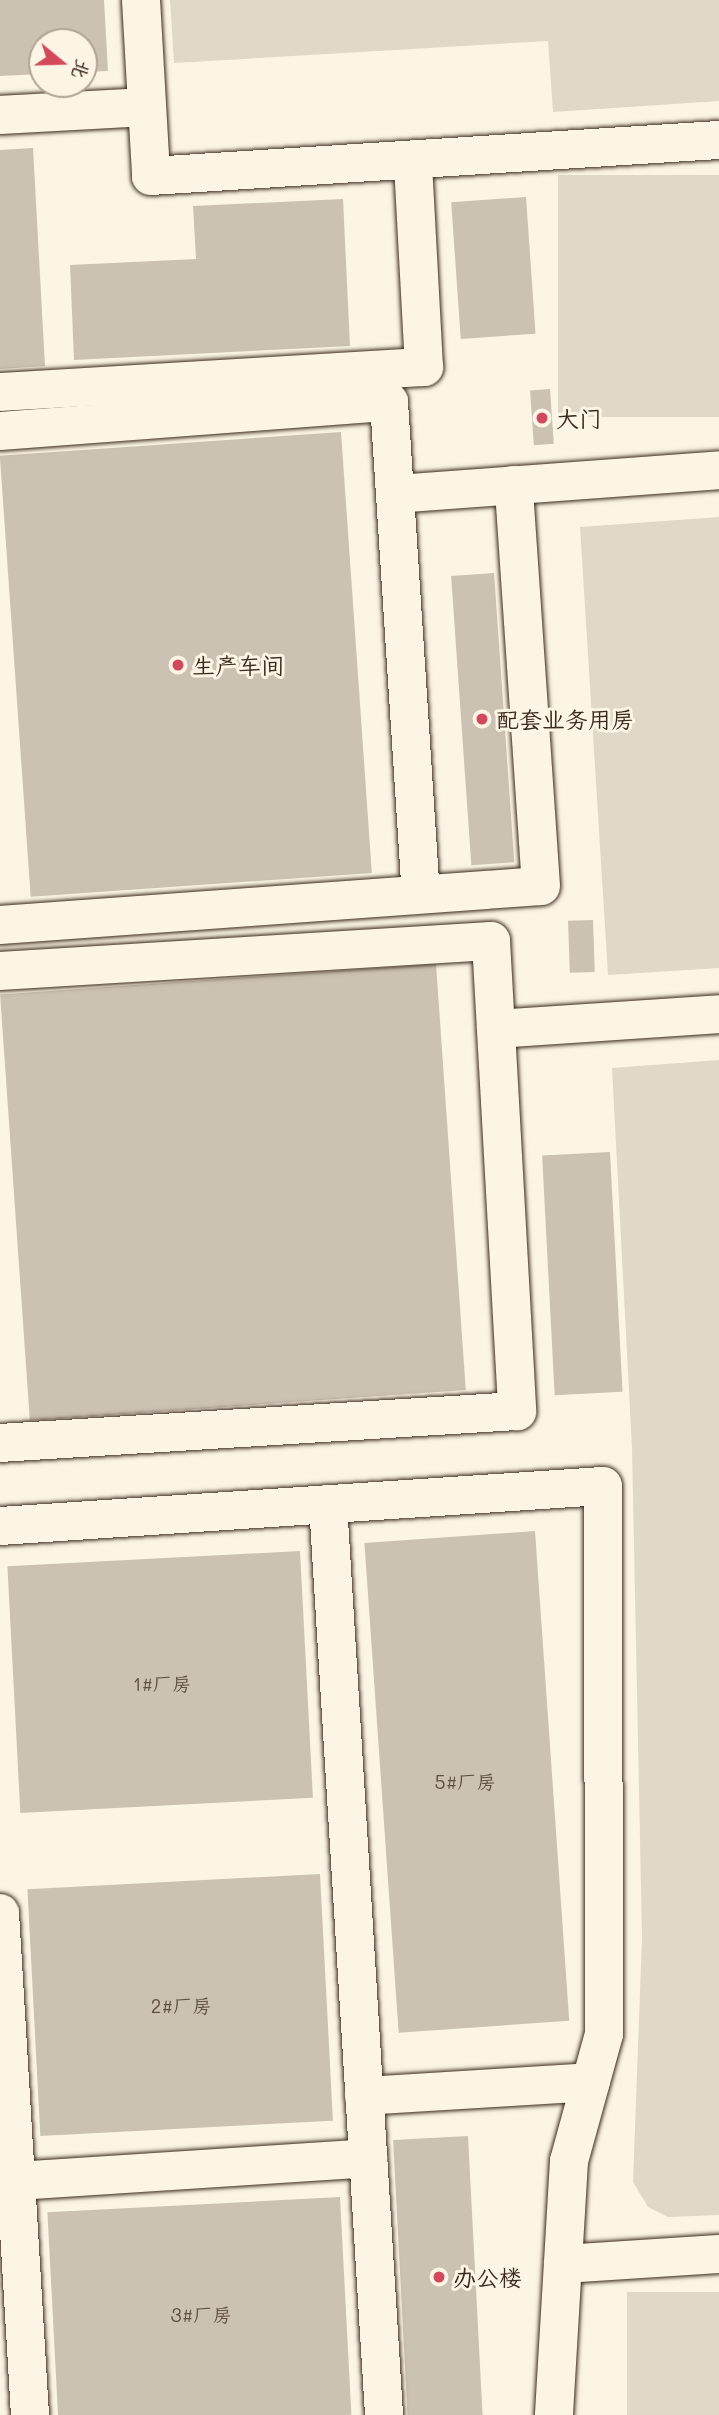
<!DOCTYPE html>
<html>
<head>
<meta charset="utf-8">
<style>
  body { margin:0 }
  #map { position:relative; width:719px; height:2415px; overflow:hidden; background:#fcf5e5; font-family:Mali,"LXGW WenKai TC",sans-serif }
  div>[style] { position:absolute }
  .green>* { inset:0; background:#e0d8c8; transform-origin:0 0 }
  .building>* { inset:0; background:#ccc2b3; transform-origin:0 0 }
  .roads { filter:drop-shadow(0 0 2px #3b2a1e) drop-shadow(0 0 2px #3b2a1e) }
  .minor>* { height:38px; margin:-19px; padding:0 19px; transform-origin:19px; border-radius:19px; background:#fcf5e5 }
  .dots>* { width:19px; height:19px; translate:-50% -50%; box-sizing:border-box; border:4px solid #fcf5e5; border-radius:50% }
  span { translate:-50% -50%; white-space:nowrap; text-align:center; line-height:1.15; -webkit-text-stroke:6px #fcf5e5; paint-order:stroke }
  .number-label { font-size:19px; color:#5f5043 }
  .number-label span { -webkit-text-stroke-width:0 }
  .poi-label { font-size:23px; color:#3b2a1e }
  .left { translate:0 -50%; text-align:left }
  .north { position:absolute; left:28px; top:28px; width:70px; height:70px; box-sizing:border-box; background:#fcf5e5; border:2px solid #afa495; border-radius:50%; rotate:109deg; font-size:19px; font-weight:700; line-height:28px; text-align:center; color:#3b2a1e }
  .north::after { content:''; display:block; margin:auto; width:24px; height:32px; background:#d1495b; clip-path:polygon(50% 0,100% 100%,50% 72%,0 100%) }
</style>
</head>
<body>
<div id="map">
  <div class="green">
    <i style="clip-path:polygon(170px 0,719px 0,719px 101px,553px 112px,548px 41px,174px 63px)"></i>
    <i style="left:719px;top:175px;width:242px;height:161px;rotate:90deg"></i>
    <i style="clip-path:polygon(719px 517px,719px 968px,608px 975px,580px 527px)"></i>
    <i style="clip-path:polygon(719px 1060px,719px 2215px,668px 2217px,648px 2207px,633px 2182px,642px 1938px,632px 1448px,612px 1068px)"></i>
    <i style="left:719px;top:2292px;width:123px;height:92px;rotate:90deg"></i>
  </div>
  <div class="building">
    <i style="clip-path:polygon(0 0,104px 0,108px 71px,84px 72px,84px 42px,42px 42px,42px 74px,0 76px)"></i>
    <i style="clip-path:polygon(33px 148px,45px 366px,0 369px,0 150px)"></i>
    <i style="left:526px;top:197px;width:137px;height:75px;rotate:86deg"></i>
    <i style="clip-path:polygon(343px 199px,350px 346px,74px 360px,70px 265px,196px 259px,193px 206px)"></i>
    <i style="left:550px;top:389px;width:55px;height:20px;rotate:86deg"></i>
    <i style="left:341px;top:432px;width:442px;height:342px;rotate:86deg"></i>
    <i style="left:494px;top:573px;width:290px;height:43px;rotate:86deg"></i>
    <i style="left:593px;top:920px;width:52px;height:25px;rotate:88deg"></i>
    <i style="left:436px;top:964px;width:427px;height:437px;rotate:86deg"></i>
    <i style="left:610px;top:1152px;width:240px;height:68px;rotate:87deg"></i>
    <i style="left:535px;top:1531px;width:491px;height:171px;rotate:86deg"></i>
    <i style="left:300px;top:1551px;width:247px;height:293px;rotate:87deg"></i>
    <i style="left:320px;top:1874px;width:247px;height:293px;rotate:87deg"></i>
    <i style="left:468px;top:2136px;width:280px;height:75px;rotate:87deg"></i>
    <i style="left:340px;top:2197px;width:218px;height:293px;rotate:87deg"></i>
  </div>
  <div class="roads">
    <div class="minor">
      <i style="left:141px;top:0;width:176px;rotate:86.7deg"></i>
      <i style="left:151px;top:176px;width:569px;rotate:-3.63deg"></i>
      <i style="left:0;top:115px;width:146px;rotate:-3.1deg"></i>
      <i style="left:0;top:392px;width:425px;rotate:-3.4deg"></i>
      <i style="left:424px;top:367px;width:206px;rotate:-93.1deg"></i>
      <i style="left:0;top:431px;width:390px;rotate:-4.3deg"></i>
      <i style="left:389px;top:402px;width:493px;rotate:86.3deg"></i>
      <i style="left:396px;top:494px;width:324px;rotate:-4.2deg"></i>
      <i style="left:0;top:925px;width:542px;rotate:-4.12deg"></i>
      <i style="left:541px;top:886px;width:402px;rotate:-93.9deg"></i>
      <i style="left:0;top:971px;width:492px;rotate:-3.5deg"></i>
      <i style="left:491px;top:941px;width:471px;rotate:86.8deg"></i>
      <i style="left:517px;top:1411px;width:518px;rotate:176.46deg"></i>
      <i style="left:496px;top:1029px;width:224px;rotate:-3.8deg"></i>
      <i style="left:328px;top:1504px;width:913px;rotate:86.48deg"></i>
      <i style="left:0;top:1526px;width:604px;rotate:-3.8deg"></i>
      <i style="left:603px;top:1486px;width:548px;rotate:89.9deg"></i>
      <i style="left:604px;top:2034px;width:132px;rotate:105.4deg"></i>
      <i style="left:569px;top:2161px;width:254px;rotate:93.4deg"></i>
      <i style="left:0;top:1913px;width:503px;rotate:86.58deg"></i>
      <i style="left:364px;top:2096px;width:227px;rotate:-3.5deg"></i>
      <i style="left:16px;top:2181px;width:353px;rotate:-3.7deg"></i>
      <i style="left:563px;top:2264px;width:156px;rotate:-3.7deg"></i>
    </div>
  </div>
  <div class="dots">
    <i style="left:542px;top:418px;background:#d1495b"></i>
    <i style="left:178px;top:665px;background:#d1495b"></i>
    <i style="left:482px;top:719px;background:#d1495b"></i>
    <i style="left:439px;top:2277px;background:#d1495b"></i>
  </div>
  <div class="number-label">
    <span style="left:162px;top:1684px">1#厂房</span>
    <span style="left:465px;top:1782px">5#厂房</span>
    <span style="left:181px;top:2006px">2#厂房</span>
    <span style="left:201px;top:2315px">3#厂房</span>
  </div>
  <div class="poi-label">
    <span class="left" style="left:556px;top:418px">大门</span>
    <span class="left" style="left:192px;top:665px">生产车间</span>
    <span class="left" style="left:496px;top:719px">配套业务用房</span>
    <span class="left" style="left:453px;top:2277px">办公楼</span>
  </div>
  <div class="north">北</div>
</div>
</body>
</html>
